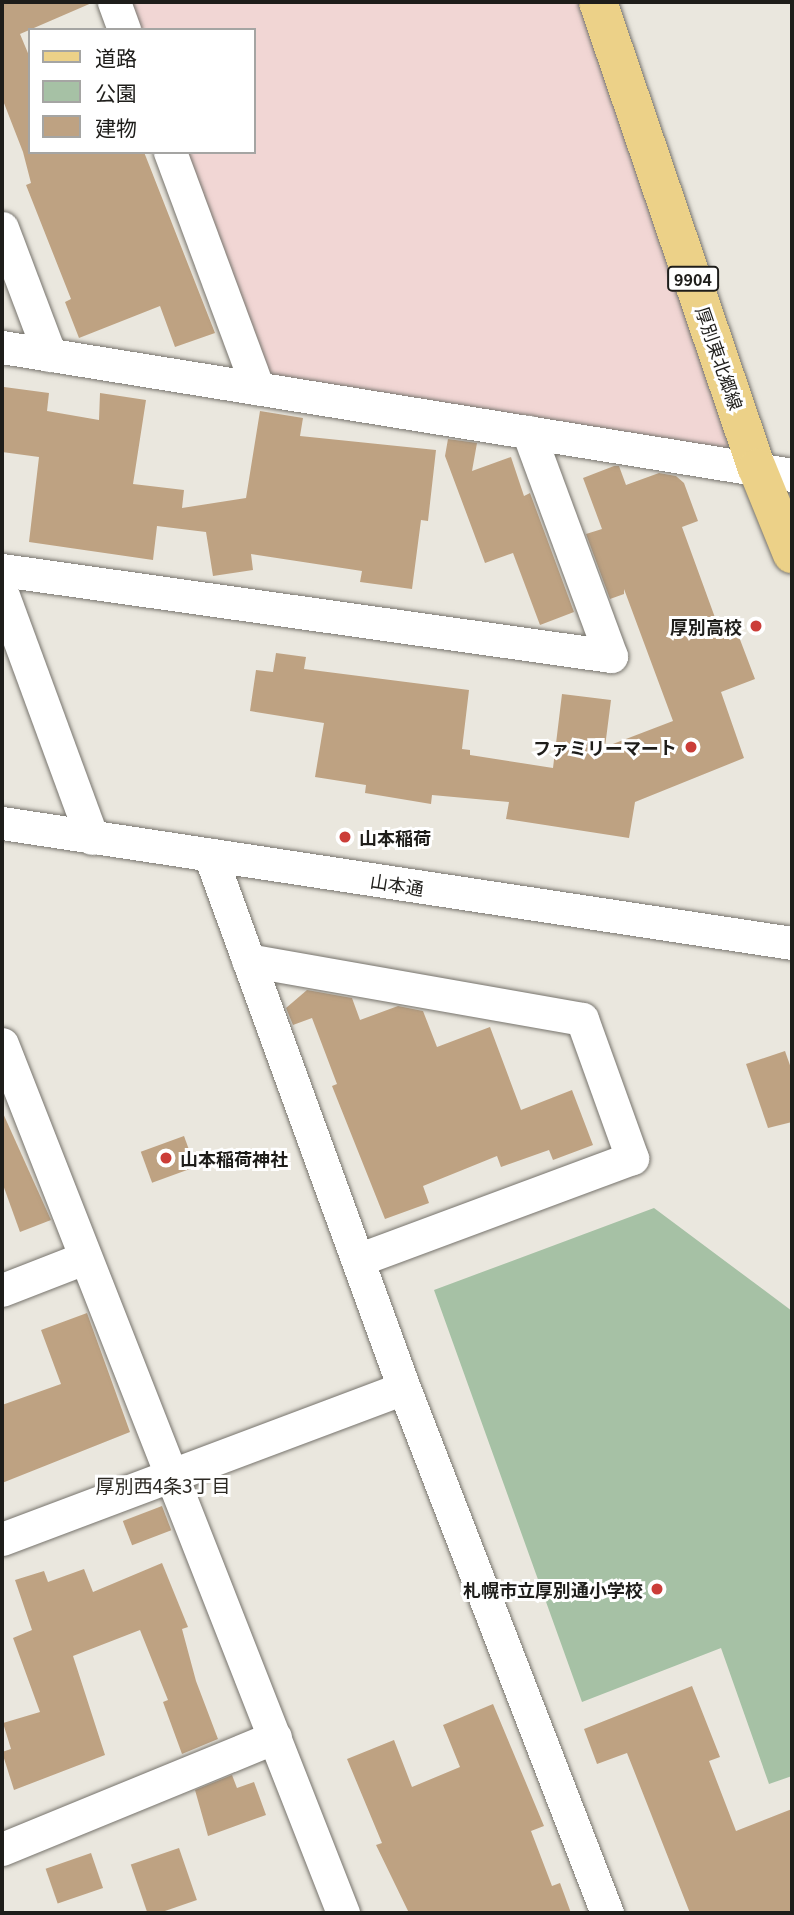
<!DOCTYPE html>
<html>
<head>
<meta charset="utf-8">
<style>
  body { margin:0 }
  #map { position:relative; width:794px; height:1915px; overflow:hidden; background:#eae7de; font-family:Georgia,"Noto Sans JP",serif }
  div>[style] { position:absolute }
  .commercial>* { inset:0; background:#f1d6d4 }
  .green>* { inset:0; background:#a6c1a5 }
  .building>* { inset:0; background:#bea282; transform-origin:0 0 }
  .roads { filter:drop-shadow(0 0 2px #77746d) drop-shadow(0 0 2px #77746d) }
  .minor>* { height:33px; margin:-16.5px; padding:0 16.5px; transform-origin:16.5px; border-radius:16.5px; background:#fff }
  .major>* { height:38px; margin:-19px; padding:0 19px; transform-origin:19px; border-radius:19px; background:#ecd188 }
  .dots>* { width:19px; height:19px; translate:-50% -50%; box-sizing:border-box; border:4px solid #fff; border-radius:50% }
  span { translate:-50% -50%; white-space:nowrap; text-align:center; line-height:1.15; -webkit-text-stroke:6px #fff; paint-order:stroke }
  .shield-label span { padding:2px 5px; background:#fff; border:2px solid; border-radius:5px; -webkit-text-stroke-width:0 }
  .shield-label { font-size:16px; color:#1e1d1a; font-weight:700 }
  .street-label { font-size:18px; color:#1e1d1a }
  .poi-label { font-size:18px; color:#1e1d1a; font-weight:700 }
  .right { translate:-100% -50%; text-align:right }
  .left { translate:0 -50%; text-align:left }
  .neighbourhood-label { font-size:19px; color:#2c2923 }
  .frame { position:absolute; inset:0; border:4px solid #1e1d1a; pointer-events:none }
  .legend { position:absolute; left:28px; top:28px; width:228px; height:126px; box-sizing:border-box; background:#fff; border:2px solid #a5a5a3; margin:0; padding:9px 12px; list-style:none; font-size:21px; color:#1e1d1a }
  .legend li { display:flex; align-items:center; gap:14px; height:35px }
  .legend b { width:35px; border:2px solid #a5a5a3 }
</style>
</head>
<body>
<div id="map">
  <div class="commercial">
    <i style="clip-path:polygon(114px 2px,598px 2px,757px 468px,258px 388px,170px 152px,254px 152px,254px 30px,124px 30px)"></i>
  </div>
  <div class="green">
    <i style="clip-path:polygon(654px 1208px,792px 1311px,792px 1776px,769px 1784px,721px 1648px,582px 1702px,434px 1290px)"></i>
  </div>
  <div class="building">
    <i style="clip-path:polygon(2px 2px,94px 2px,20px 34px,30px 58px,30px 152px,144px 152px,215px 333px,175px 347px,160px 306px,79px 338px,65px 302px,71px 299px,26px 185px,31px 183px,23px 152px,2px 98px)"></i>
    <i style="clip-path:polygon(4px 387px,49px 393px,47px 411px,99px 420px,100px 393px,146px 400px,133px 484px,184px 490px,182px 508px,246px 498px,260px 411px,303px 418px,300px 436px,436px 450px,428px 521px,421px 520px,412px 589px,360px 582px,362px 571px,251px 554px,253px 570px,213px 576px,206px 532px,157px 526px,153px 560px,29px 542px,39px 457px,2px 452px)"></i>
    <i style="clip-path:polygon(448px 439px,477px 443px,472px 471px,511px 457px,524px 496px,530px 493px,574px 612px,540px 625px,513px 553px,485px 563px,445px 456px)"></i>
    <i style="clip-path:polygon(614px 466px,619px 466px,626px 485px,659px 473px,676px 476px,684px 483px,698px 521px,682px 527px,721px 634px,736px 629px,755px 679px,721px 692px,744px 758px,635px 802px,629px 838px,506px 819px,509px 802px,432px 795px,431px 804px,365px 793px,366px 785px,315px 777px,324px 723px,250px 711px,256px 670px,273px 672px,276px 653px,306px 657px,304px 669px,469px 690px,462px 749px,470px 750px,470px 755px,553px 768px,562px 694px,611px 700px,605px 747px,673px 721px,624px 589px,624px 594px,610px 599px,586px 534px,602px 529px,583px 478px)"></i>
    <i style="clip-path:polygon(307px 990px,352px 998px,360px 1020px,398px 1006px,423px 1011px,437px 1047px,490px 1027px,521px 1110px,572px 1090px,593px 1145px,553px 1160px,549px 1150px,501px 1167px,497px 1156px,423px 1186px,429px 1203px,385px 1219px,332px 1086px,337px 1084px,312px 1018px,293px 1025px,286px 1008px)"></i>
    <i style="clip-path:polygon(785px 1051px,792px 1071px,792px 1122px,768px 1128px,746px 1064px)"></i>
    <i style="clip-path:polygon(2px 1111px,51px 1220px,20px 1232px,2px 1182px)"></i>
    <i style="left:184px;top:1136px;width:33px;height:46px;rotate:70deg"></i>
    <i style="clip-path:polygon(87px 1313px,130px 1432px,2px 1483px,2px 1405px,61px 1384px,41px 1330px)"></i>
    <i style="left:162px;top:1506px;width:26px;height:42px;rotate:69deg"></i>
    <i style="clip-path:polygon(162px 1563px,188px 1627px,182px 1629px,196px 1681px,218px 1739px,182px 1754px,163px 1702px,168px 1700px,140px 1630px,73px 1656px,105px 1755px,14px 1790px,2px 1752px,11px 1749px,3px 1723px,40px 1712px,13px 1638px,32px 1630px,15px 1580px,44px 1571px,48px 1582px,84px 1569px,93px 1592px)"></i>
    <i style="clip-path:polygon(692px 1686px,720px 1757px,709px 1761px,736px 1831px,792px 1809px,792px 1913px,690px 1913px,627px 1753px,597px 1764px,584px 1729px)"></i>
    <i style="clip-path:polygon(493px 1704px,544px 1826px,531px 1831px,552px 1886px,560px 1883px,571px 1913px,409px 1913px,376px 1845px,382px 1843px,347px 1759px,394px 1740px,412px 1787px,460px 1767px,443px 1725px)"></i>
    <i style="clip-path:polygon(232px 1775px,237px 1788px,254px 1782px,266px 1815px,208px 1836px,195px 1790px)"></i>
    <i style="left:179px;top:1848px;width:55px;height:51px;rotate:71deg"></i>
    <i style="left:91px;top:1853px;width:37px;height:48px;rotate:71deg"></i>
  </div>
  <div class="roads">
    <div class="minor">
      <i style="left:114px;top:2px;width:30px;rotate:70deg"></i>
      <i style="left:170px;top:152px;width:252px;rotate:69.6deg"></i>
      <i style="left:2px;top:228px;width:136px;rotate:69.3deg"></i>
      <i style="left:2px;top:347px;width:800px;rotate:9.2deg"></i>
      <i style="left:2px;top:570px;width:615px;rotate:8.04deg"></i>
      <i style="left:611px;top:656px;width:239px;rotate:-110.3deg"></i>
      <i style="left:2px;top:593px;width:261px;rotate:69.8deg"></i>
      <i style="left:2px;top:823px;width:799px;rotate:8.64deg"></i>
      <i style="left:210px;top:855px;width:567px;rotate:70deg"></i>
      <i style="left:404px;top:1388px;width:563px;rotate:68.86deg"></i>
      <i style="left:248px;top:960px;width:339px;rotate:10deg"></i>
      <i style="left:582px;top:1019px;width:148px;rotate:70.2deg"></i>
      <i style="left:632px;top:1158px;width:292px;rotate:159.6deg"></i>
      <i style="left:2px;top:1044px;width:934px;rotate:68.57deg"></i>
      <i style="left:2px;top:1290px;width:88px;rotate:-21.3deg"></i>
      <i style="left:2px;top:1539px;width:429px;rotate:-20.6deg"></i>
      <i style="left:2px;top:1849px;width:295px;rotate:-22.3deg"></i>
    </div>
    <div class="major">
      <i style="left:598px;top:2px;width:492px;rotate:71.2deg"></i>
      <i style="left:757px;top:468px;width:93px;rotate:67.9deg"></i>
    </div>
  </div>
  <div class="dots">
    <i style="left:756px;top:626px;background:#cb3d38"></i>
    <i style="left:691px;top:747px;background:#cb3d38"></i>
    <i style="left:345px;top:837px;background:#cb3d38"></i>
    <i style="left:166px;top:1158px;background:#cb3d38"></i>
    <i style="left:657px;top:1589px;background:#cb3d38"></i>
  </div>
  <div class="shield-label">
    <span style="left:693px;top:279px">9904</span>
  </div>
  <div class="street-label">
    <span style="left:720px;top:358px;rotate:71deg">厚別東北郷線</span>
    <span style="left:397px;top:884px;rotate:9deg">山本通</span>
  </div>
  <div class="poi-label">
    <span class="right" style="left:742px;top:626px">厚別高校</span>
    <span class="right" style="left:677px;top:747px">ファミリーマート</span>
    <span class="left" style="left:359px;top:837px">山本稲荷</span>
    <span class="left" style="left:180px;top:1158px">山本稲荷神社</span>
    <span class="right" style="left:643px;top:1589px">札幌市立厚別通小学校</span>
  </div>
  <div class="neighbourhood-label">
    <span style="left:163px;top:1485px">厚別西4条3丁目</span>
  </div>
  <div class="frame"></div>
  <ul class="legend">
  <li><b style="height:9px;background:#ecd188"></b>道路</li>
  <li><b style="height:19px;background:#a6c1a5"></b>公園</li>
  <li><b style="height:19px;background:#bea282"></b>建物</li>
  </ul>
</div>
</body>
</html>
